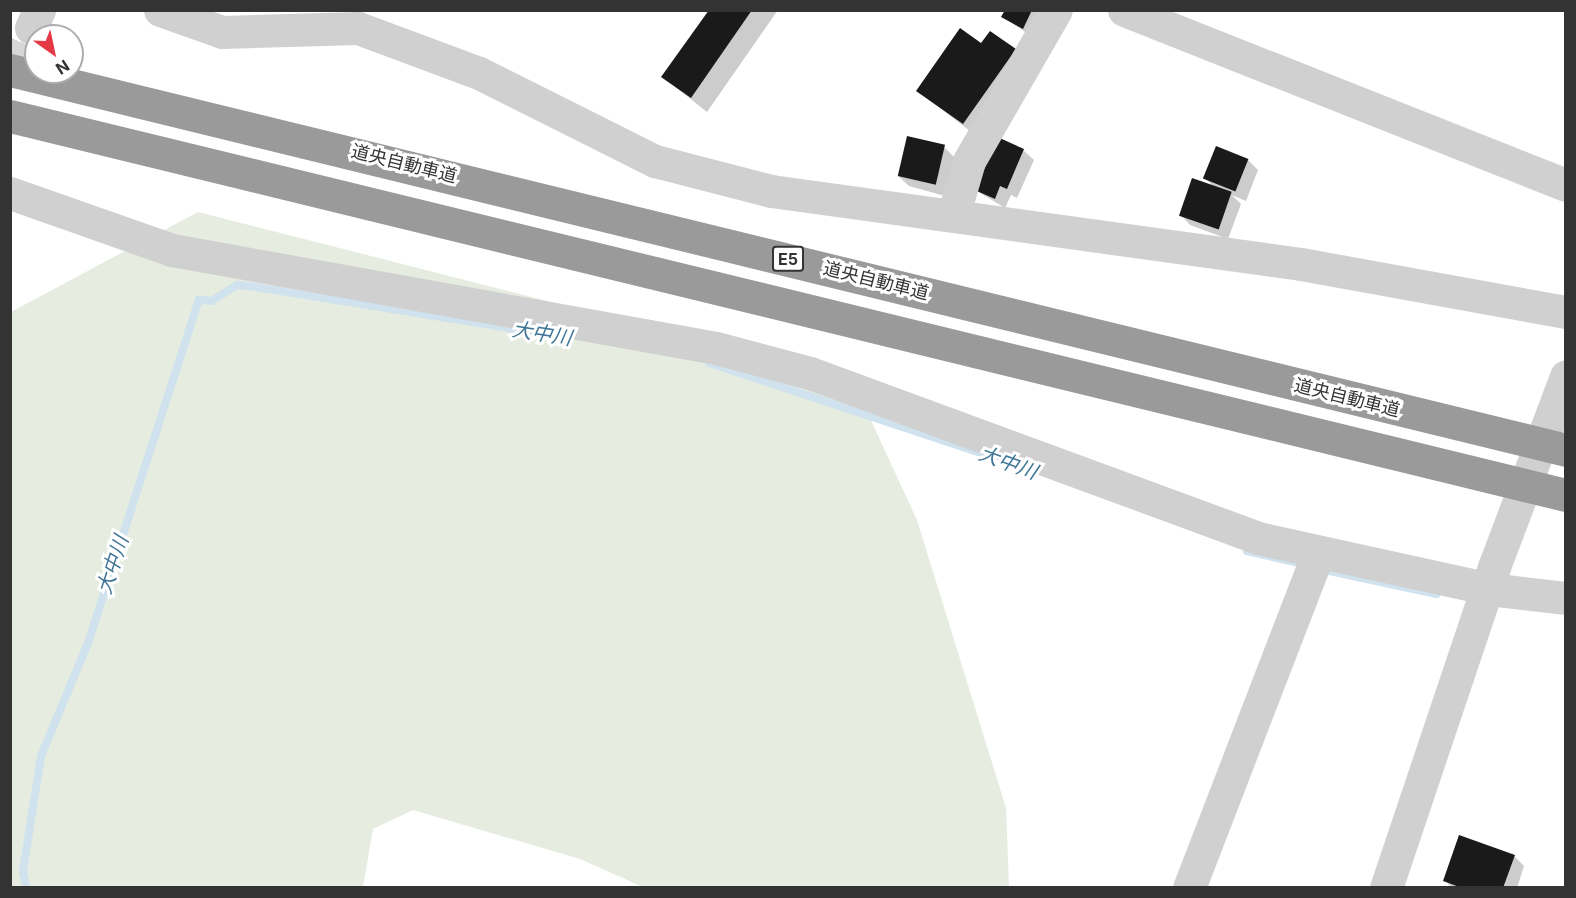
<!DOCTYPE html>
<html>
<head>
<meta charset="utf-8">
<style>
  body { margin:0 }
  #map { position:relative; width:1576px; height:898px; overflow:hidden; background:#fff; font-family:Inter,"Noto Sans JP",sans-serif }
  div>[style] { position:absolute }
  .green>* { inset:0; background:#e6ecdf }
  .shadow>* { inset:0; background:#0003 }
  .stream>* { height:8px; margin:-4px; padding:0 4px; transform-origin:4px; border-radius:4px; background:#cfe2ee }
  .building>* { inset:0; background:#1a1a1a; transform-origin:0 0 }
  .minor-tunnel>* { height:33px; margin-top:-16.5px; transform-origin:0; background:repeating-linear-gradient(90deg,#d6d6d6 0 33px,transparent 0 49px) }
  .minor>* { height:33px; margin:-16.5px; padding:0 16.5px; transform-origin:16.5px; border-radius:16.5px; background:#d0d0d0 }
  .motorway>* { height:33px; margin:-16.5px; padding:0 16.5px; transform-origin:16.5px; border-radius:16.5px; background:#9a9a9a }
  span { translate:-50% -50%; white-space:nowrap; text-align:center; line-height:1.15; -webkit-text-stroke:6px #fff; paint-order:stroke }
  .shield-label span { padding:2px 4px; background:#fff; border:2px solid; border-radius:4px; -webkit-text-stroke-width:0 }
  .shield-label { font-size:16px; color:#333; font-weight:700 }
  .street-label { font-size:18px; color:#333 }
  .water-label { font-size:20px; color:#3f7597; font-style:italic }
  .frame { position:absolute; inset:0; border:12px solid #333; pointer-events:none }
  .north { position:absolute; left:24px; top:24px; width:60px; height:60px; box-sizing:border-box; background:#fff; border:2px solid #adadad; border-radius:50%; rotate:147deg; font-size:16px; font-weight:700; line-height:24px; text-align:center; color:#333 }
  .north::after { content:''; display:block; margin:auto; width:21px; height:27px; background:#e63946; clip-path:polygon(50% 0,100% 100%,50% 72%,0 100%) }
</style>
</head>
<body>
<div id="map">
  <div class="green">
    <i style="clip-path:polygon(198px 212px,748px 352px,861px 399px,917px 520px,1006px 808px,1009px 887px,643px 887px,580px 859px,413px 810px,373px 829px,363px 887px,11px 888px,11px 312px)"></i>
  </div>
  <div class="shadow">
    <i style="clip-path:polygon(710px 10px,778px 10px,707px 112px,663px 77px)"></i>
    <i style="clip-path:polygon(1006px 10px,1048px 10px,1034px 38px,1003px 17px)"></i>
    <i style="clip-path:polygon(981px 45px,1015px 50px,979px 138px,918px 91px)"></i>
    <i style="clip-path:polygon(944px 147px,954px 157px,945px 196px,909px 186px,898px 176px)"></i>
    <i style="clip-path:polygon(1023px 150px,1034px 160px,1017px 198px,1011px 195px,1005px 208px,972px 188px)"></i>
    <i style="clip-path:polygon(1248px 160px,1258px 170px,1246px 201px,1232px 195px,1241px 204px,1228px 239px,1190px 225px,1180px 214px,1215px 188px,1205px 178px)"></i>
    <i style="clip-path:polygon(1514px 856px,1524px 866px,1517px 888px,1452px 888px,1445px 880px)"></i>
  </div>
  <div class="stream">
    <i style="left:709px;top:363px;width:287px;rotate:18.3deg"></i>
    <i style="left:1247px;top:551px;width:62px;rotate:13.1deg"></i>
    <i style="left:1325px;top:570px;width:114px;rotate:12.2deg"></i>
    <i style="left:26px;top:888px;width:17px;rotate:-100deg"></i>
    <i style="left:23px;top:871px;width:116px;rotate:-81.1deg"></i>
    <i style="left:41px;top:756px;width:122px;rotate:-67.4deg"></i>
    <i style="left:88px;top:643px;width:361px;rotate:-72.1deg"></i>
    <i style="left:199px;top:300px;width:13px;rotate:4deg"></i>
    <i style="left:212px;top:301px;width:30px;rotate:-33deg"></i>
    <i style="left:237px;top:285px;width:12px;rotate:5deg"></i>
    <i style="left:249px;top:286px;width:325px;rotate:9.2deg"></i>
  </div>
  <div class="building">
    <i style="clip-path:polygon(709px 10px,752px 10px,691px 98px,661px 77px)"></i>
    <i style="clip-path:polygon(1005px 10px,1032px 10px,1023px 29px,1001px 17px)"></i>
    <i style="clip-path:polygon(960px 28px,981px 43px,990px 31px,1016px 49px,963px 124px,916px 91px)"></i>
    <i style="clip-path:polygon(993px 135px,1024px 149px,1007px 189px,1000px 186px,995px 199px,970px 188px)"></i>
    <i style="left:907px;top:136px;width:39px;height:41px;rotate:13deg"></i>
    <i style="left:1216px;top:146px;width:35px;height:35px;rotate:22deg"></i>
    <i style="left:1192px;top:178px;width:42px;height:40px;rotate:19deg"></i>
    <i style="clip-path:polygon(1459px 835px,1515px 855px,1503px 888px,1462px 888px,1443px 881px)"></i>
  </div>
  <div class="minor-tunnel">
    <i style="left:10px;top:73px;width:50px;rotate:-65deg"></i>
  </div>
  <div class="minor">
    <i style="left:160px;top:10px;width:66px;rotate:19.5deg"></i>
    <i style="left:222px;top:32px;width:136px;rotate:-1.7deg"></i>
    <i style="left:358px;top:28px;width:129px;rotate:20.4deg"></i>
    <i style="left:479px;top:73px;width:197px;rotate:26.6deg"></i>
    <i style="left:655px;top:161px;width:120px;rotate:14.5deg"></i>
    <i style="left:771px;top:191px;width:535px;rotate:7.84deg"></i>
    <i style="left:1301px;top:264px;width:269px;rotate:10.3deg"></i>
    <i style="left:1124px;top:10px;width:475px;rotate:21.6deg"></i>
    <i style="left:31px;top:28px;width:20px;rotate:-66deg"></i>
    <i style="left:10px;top:193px;width:172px;rotate:19.4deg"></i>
    <i style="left:172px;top:250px;width:553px;rotate:10.21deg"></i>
    <i style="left:716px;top:348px;width:97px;rotate:14.9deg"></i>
    <i style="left:810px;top:373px;width:477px;rotate:20.2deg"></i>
    <i style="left:1258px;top:538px;width:237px;rotate:12.4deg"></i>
    <i style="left:1489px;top:589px;width:78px;rotate:6.7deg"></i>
    <i style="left:954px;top:213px;width:54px;rotate:-73.9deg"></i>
    <i style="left:969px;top:161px;width:174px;rotate:-60.1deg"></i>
    <i style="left:1189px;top:888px;width:358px;rotate:-68.9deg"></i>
    <i style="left:1386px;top:888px;width:339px;rotate:-71.4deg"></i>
    <i style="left:1494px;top:567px;width:204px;rotate:-69.3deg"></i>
  </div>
  <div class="motorway">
    <i style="left:10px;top:70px;width:1602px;rotate:13.72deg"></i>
    <i style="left:10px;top:116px;width:1601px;rotate:13.69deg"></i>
  </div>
  <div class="shield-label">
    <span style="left:788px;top:259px">E5</span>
  </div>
  <div class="street-label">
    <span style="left:404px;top:164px;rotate:14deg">道央自動車道</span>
    <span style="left:876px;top:281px;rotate:14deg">道央自動車道</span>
    <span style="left:1347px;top:398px;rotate:14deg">道央自動車道</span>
  </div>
  <div class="water-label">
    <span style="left:542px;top:334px;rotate:9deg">大中川</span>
    <span style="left:1008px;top:463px;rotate:20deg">大中川</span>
    <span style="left:113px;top:565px;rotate:-72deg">大中川</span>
  </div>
  <div class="frame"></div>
  <div class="north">N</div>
</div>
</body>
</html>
